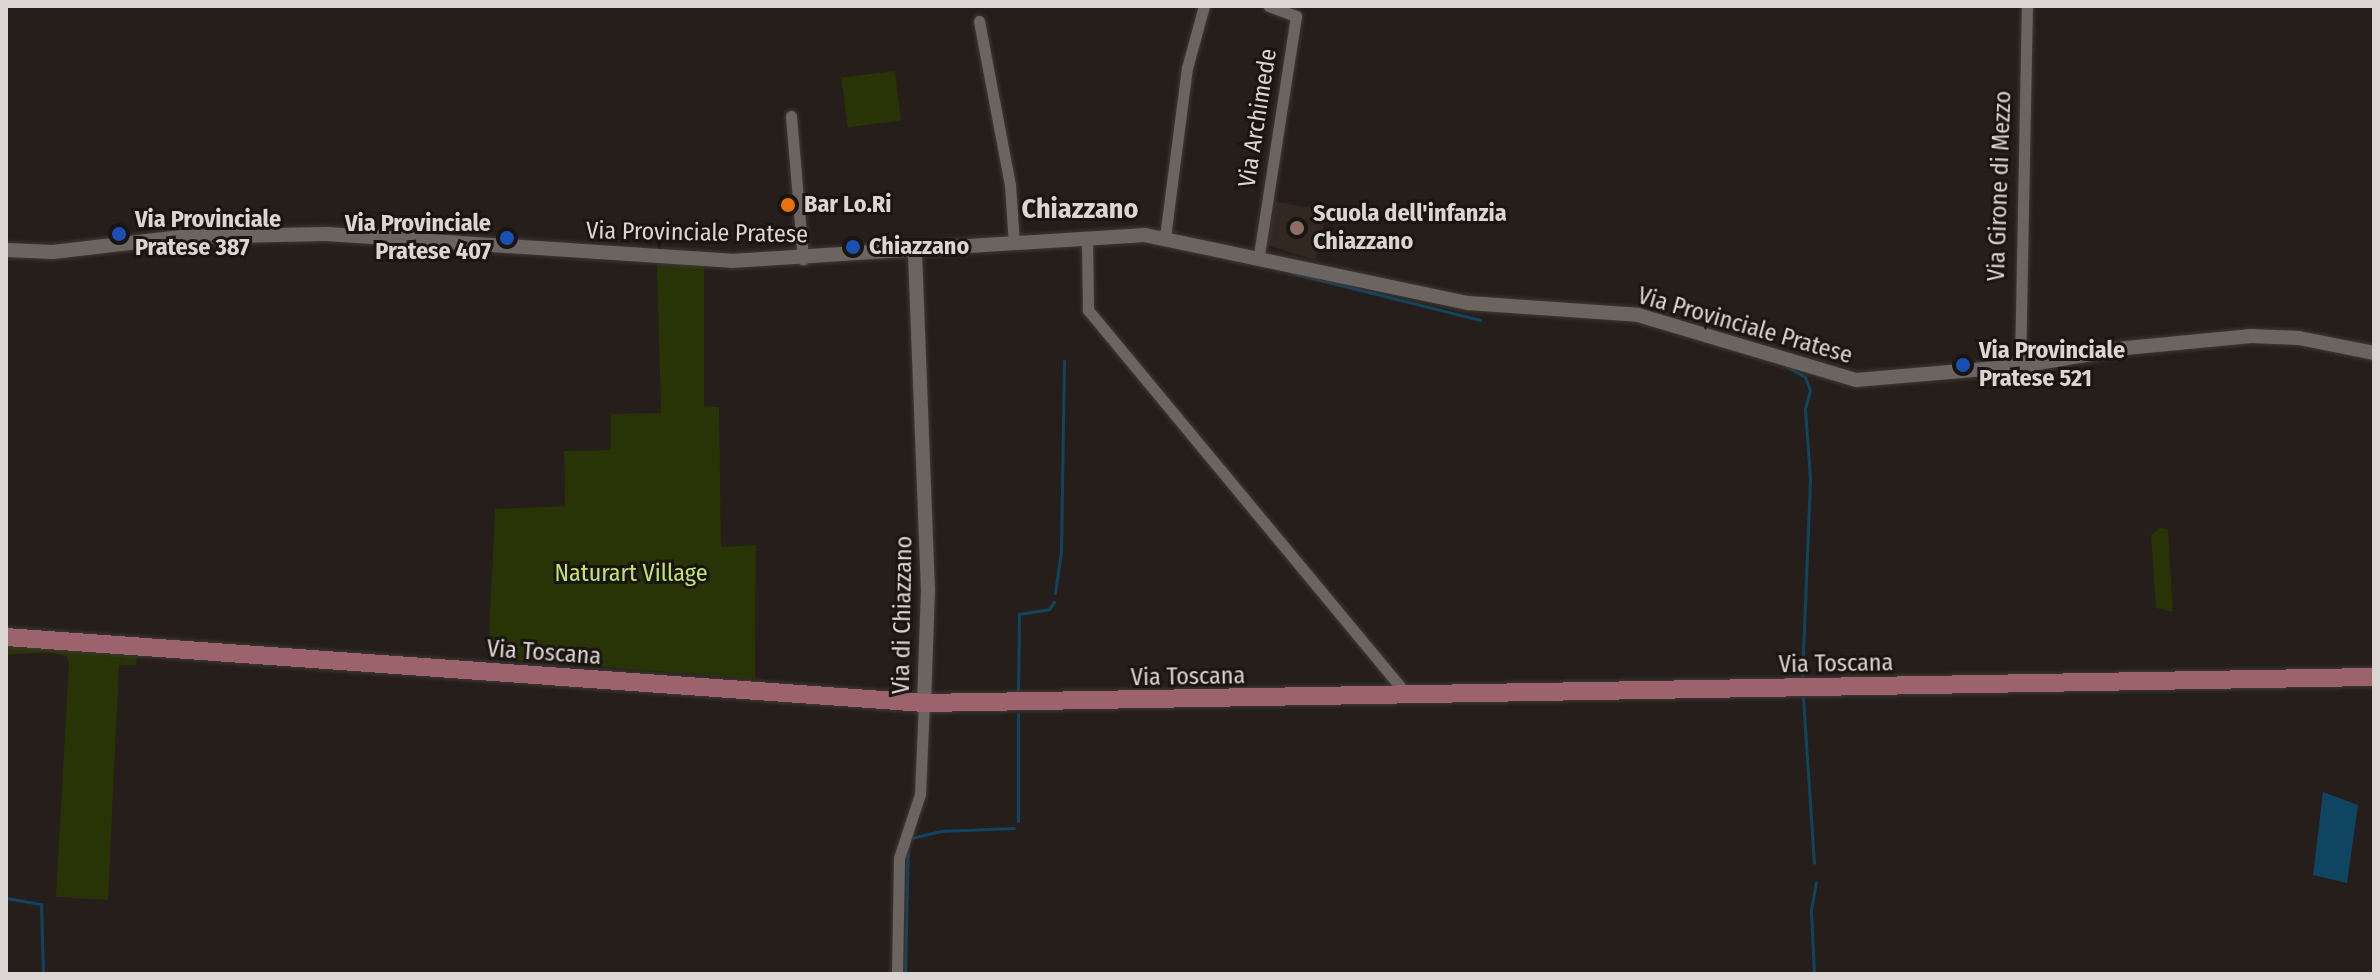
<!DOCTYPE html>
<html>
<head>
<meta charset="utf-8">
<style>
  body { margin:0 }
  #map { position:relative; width:2380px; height:980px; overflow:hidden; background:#251e1a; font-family:"Fira Sans Condensed",sans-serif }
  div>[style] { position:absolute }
  .built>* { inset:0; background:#332821 }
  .green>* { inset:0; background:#283306; transform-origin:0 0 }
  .water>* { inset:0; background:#0f4561 }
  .stream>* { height:3px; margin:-1.5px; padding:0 1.5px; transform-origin:1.5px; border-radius:1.5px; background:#0f4561 }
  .roads { filter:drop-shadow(0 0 2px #3f3937) drop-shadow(0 0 2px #3f3937) }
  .minor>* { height:11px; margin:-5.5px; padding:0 5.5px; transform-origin:5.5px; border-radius:5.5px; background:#6c6460 }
  .tertiary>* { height:14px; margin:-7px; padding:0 7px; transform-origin:7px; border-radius:7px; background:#6c6460 }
  .primary>* { height:18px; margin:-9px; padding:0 9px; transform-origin:9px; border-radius:9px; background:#9c636c }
  .dots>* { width:22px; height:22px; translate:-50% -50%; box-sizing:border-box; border:4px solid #1b1511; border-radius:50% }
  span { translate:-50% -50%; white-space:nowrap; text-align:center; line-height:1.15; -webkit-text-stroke:6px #1b1511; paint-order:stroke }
  .street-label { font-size:24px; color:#dbd6d4 }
  .poi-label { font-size:24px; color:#dbd6d4; font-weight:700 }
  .left { translate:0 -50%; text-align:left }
  .right { translate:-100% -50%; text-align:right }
  .park-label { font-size:24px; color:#c1e36d }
  .quarter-label { font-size:28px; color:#dbd6d4; font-weight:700 }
  .frame { position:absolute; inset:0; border:8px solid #dbd6d4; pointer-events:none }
</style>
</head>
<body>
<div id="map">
  <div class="built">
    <i style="clip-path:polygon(1275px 202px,1327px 210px,1315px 260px,1268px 245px)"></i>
  </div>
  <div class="green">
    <i style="left:895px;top:71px;width:50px;height:54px;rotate:83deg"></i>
    <i style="clip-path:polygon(657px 262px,704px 266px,704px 406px,719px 407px,721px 547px,756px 545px,755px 679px,488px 658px,495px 509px,565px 506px,564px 451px,611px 450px,611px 414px,661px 413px)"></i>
    <i style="clip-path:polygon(2160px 528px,2168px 529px,2173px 612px,2156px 608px,2151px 535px)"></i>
    <i style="clip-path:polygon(6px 643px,137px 656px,136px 665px,119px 665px,108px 900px,56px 897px,69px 663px,66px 656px,48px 652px,6px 655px)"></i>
  </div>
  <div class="water">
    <i style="clip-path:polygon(2323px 792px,2358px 805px,2347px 883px,2313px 875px)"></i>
  </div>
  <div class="stream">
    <i style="left:1292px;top:273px;width:194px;rotate:14deg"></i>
    <i style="left:1786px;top:366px;width:22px;rotate:30deg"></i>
    <i style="left:1805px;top:377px;width:14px;rotate:69deg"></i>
    <i style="left:1810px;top:390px;width:20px;rotate:105deg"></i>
    <i style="left:1805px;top:409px;width:70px;rotate:85.9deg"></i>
    <i style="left:1810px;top:479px;width:200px;rotate:92.3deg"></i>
    <i style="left:1055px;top:593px;width:41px;rotate:-81.7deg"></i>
    <i style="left:1061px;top:552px;width:191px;rotate:-89.1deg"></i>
    <i style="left:1018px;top:694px;width:80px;rotate:-89.3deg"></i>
    <i style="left:1019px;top:614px;width:30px;rotate:-9deg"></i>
    <i style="left:1049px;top:609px;width:9px;rotate:-54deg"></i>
    <i style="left:1803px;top:698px;width:165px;rotate:86.2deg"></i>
    <i style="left:1018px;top:821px;width:107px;rotate:-90deg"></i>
    <i style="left:911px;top:838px;width:31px;rotate:-13deg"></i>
    <i style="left:941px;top:831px;width:73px;rotate:-2.4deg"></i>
    <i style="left:6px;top:898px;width:36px;rotate:10deg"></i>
    <i style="left:41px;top:904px;width:70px;rotate:88.4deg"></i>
    <i style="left:905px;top:974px;width:129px;rotate:-88.7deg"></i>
    <i style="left:1814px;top:974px;width:64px;rotate:-92.7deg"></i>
    <i style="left:1811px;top:910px;width:28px;rotate:-80deg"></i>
  </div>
  <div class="roads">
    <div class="minor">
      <i style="left:979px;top:21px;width:167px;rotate:79.3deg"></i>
      <i style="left:1010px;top:185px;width:58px;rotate:86.1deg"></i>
      <i style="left:791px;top:116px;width:144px;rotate:85.2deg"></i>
      <i style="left:1165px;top:237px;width:170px;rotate:-82.6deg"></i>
      <i style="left:1187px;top:68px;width:64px;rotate:-74.7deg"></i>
      <i style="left:1087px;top:238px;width:72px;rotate:89.2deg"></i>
      <i style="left:1088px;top:310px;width:501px;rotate:50.34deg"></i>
      <i style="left:1259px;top:255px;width:242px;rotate:-81.2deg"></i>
      <i style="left:1296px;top:16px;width:29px;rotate:-160deg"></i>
      <i style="left:2020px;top:366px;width:360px;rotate:-88.9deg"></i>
      <i style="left:897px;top:974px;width:116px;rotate:-89deg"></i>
      <i style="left:899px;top:858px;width:67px;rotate:-71.8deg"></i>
      <i style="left:920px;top:794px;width:91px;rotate:-87.5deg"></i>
    </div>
    <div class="tertiary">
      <i style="left:6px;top:250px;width:47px;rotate:2.4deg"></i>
      <i style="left:53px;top:252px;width:129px;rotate:-6.7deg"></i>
      <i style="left:181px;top:237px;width:146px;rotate:-1.2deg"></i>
      <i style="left:327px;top:234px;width:405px;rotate:3.8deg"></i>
      <i style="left:731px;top:261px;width:415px;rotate:-3.6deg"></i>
      <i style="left:1145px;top:235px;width:330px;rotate:11.9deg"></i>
      <i style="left:1468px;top:303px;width:170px;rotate:4deg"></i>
      <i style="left:1638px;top:315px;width:227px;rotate:16.6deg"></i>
      <i style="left:1856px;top:380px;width:165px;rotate:-4.9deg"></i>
      <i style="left:2020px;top:366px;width:108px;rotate:-9.6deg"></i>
      <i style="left:2126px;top:348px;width:126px;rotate:-5.5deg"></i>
      <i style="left:2251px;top:336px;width:48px;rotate:2.4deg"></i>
      <i style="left:2299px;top:338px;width:76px;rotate:11.3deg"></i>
      <i style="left:915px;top:253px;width:336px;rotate:87.8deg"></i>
      <i style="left:928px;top:589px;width:114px;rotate:92deg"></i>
    </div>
    <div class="primary">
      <i style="left:6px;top:637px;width:920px;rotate:4.11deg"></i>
      <i style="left:924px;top:703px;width:1450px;rotate:-1.03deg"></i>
    </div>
  </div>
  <div class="dots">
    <i style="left:788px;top:205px;background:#e8710a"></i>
    <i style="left:1297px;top:228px;background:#8d6e63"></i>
    <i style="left:119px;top:234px;background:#1a4fb4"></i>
    <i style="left:507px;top:238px;background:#1a4fb4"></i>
    <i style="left:853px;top:247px;background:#1a4fb4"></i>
    <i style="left:1963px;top:365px;background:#1a4fb4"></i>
  </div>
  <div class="street-label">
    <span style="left:1258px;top:118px;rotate:-81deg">Via Archimede</span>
    <span style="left:2000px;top:186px;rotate:-88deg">Via Girone di Mezzo</span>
    <span style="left:697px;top:233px;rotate:1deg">Via Provinciale Pratese</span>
    <span style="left:1745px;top:326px;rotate:16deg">Via Provinciale Pratese</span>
    <span style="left:903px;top:615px;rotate:-89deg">Via di Chiazzano</span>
    <span style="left:544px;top:653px;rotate:4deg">Via Toscana</span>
    <span style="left:1836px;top:664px;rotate:-1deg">Via Toscana</span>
    <span style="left:1188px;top:677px;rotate:-1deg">Via Toscana</span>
  </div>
  <div class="poi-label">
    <span class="left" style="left:804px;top:205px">Bar Lo.Ri</span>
    <span class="left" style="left:1313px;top:228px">Scuola dell'infanzia<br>Chiazzano</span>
    <span class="left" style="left:135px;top:234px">Via Provinciale<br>Pratese 387</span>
    <span class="right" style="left:491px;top:238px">Via Provinciale<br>Pratese 407</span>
    <span class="left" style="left:869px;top:247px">Chiazzano</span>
    <span class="left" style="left:1979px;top:365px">Via Provinciale<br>Pratese 521</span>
  </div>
  <div class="park-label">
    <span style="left:631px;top:574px">Naturart Village</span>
  </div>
  <div class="quarter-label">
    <span style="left:1080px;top:209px">Chiazzano</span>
  </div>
  <div class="frame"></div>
</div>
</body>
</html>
